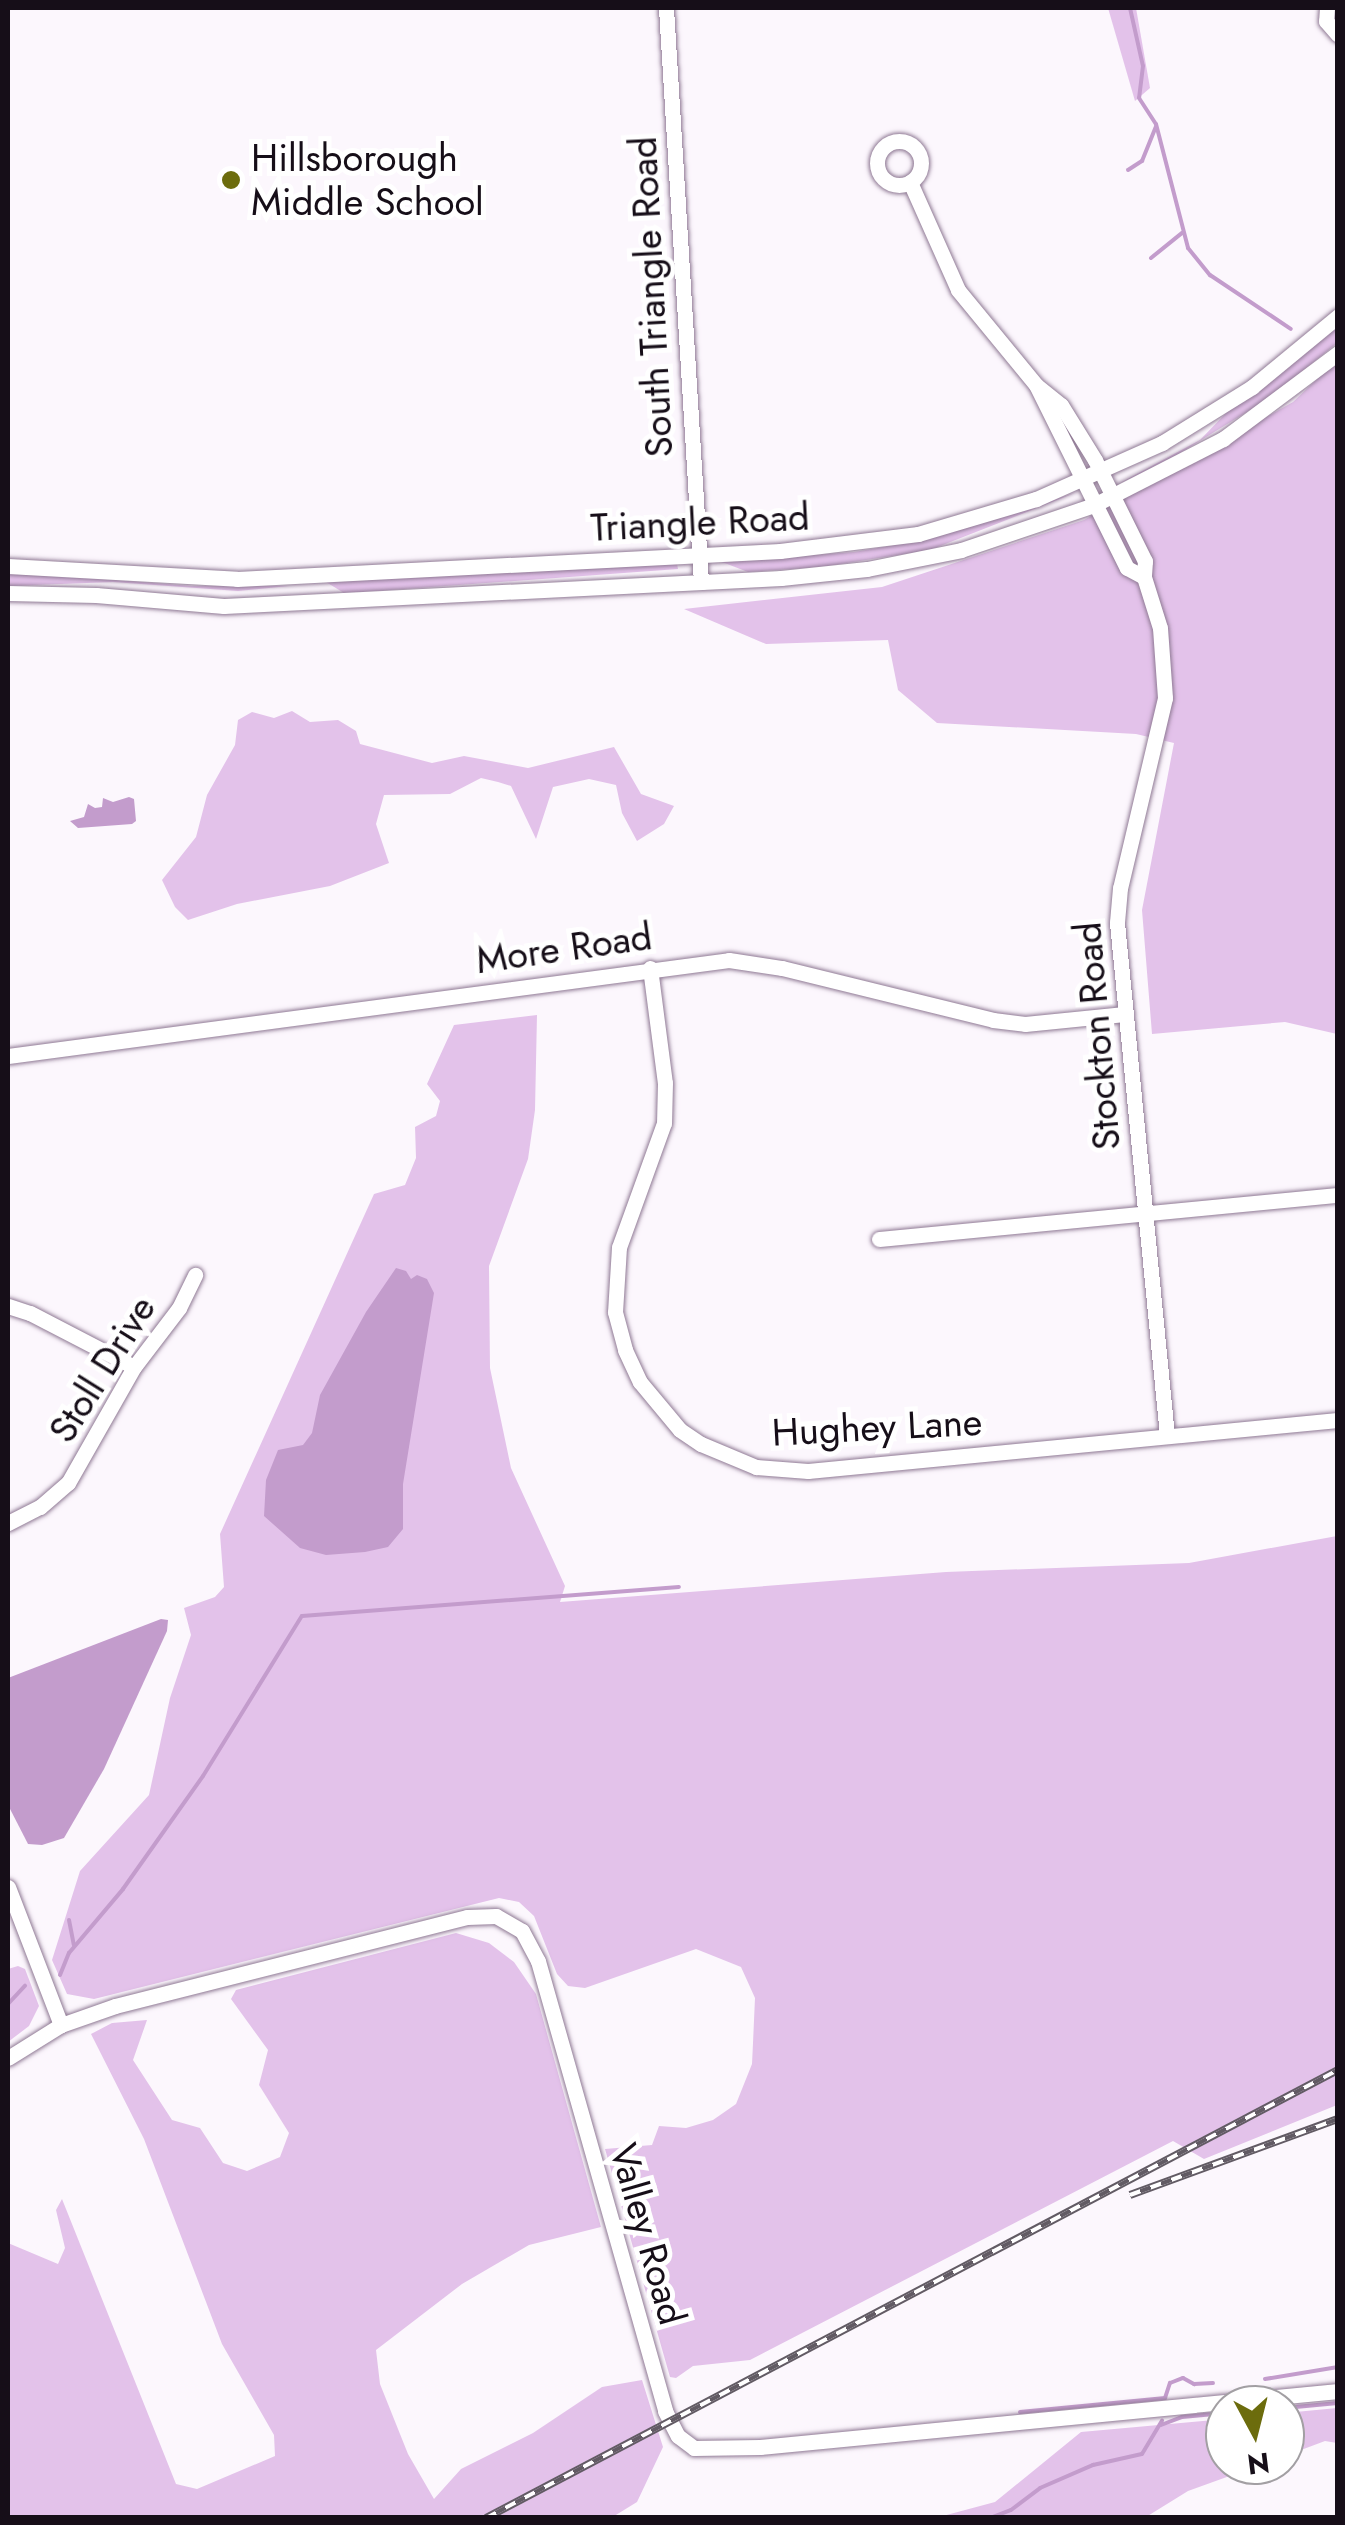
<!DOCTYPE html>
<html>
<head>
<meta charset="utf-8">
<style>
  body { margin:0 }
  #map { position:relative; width:1345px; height:2525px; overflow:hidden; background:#fcf7fd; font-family:Jost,sans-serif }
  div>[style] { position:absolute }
  .green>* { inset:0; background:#e3c2ea }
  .water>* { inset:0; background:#c39ccc }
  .stream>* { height:4px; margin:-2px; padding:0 2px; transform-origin:2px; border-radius:2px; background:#c39ccc }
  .roads { filter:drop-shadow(0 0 2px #8f7994) drop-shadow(0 0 2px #8f7994) }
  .minor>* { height:15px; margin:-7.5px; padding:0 7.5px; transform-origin:7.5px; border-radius:7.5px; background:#fff }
  .minor>.ring { margin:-7.5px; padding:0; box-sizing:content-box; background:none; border:15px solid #fff; border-radius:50% }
  .rail>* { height:8px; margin-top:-4px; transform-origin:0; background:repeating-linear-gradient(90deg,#fff 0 11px,#625b64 0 22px); box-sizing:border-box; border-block:2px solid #625b64 }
  .dots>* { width:28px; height:28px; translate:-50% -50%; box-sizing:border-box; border:5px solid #fff; border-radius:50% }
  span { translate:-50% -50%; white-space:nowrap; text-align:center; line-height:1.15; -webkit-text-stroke:10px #fff; paint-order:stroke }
  .poi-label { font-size:38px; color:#160e18 }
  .left { translate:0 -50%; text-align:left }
  .street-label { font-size:38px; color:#160e18 }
  .frame { position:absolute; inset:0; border:10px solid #160e18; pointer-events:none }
  .north { position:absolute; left:1205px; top:2385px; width:100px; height:100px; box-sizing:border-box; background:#fff; border:2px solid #a29fa3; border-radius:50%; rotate:173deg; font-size:28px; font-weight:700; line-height:40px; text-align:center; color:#160e18 }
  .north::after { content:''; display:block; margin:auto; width:35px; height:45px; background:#6c6c0d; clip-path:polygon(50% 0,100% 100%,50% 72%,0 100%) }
</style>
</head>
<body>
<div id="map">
  <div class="green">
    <i style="clip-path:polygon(1108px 8px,1136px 8px,1150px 88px,1135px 101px)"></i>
    <i style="clip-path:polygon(1337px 327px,1337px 343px,1268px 399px,1154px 469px,1120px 483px,1200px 440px,1228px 411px)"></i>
    <i style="clip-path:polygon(1337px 360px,1337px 1034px,1285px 1022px,1152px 1034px,1142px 910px,1174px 743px,1136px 734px,937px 723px,898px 690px,888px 640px,766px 644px,684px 609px,882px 587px,1084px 520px,1293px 402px)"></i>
    <i style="clip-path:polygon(1075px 493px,930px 550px,821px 567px,748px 572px,722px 562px,854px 552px,924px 540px)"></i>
    <i style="clip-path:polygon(677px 564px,678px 569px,377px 591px,344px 593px,326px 582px)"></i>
    <i style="clip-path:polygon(26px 573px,192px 586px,289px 586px,238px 591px,113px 582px,8px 586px,8px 574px)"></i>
    <i style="clip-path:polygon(292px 711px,310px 722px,338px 720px,356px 731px,360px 744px,432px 763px,464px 756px,528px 768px,614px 747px,641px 794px,674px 806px,664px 824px,637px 841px,622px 813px,616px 785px,589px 779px,553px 787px,536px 839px,511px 786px,498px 782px,481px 778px,450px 794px,384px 795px,376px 824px,389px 863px,330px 886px,237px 904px,188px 920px,175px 907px,162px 880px,196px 837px,207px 795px,235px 745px,238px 720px,252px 712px,274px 718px)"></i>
    <i style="clip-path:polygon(537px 1015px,535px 1110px,528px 1159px,489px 1266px,490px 1368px,511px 1468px,565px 1586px,560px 1602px,946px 1572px,1189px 1563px,1337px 1536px,1337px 2105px,1204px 2159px,1173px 2141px,750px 2360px,693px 2366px,676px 2378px,670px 2377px,605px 2149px,652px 2145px,659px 2126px,686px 2128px,713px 2120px,736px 2104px,752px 2064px,753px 2043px,755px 1998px,741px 1967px,696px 1949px,585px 1988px,568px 1986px,557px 1974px,534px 1916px,519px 1902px,499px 1898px,94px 1999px,67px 1994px,52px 1960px,80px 1871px,149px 1795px,170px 1698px,191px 1635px,184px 1608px,215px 1597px,224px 1587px,220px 1534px,374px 1194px,405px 1185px,416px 1158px,415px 1127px,436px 1116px,440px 1101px,427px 1084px,454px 1025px)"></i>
    <i style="clip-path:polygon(456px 1933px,489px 1943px,514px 1962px,536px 1994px,601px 2227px,529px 2245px,462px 2284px,376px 2350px,380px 2384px,408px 2454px,434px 2499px,461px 2469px,533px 2433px,602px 2387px,642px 2380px,663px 2447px,637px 2502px,611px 2518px,8px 2517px,8px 2243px,58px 2264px,65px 2248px,56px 2210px,62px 2199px,176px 2484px,197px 2489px,275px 2456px,274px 2435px,222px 2344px,144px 2139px,91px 2034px,112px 2023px,147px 2020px,133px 2060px,172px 2120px,200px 2128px,223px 2163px,247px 2171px,280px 2157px,289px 2133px,259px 2085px,268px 2050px,231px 1999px,236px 1990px)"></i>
    <i style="clip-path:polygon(18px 1966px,25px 1969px,39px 2006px,29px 2026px,8px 2042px,8px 1969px)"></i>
    <i style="clip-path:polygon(1337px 2408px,1337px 2443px,1325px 2441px,1285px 2456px,1285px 2413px)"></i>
    <i style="clip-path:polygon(1225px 2419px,1225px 2465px,1260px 2465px,1188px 2491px,1146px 2517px,939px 2517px,995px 2502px,1081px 2432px)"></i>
  </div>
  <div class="water">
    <i style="clip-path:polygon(129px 797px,134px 799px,136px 821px,132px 824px,78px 828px,70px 821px,84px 817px,88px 804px,95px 808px,102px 807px,103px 798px,113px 802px)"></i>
    <i style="clip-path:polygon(396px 1268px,406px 1271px,411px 1279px,417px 1275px,427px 1279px,434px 1293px,403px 1484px,403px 1529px,388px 1547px,365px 1552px,326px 1555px,300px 1548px,264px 1516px,266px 1480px,278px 1450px,303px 1445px,312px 1433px,320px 1395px,366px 1312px)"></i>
    <i style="clip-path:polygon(161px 1619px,168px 1620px,167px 1631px,104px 1769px,64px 1838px,42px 1845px,28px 1844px,8px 1805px,8px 1678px)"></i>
  </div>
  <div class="stream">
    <i style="left:1130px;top:8px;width:59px;rotate:77.4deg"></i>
    <i style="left:1143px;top:66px;width:32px;rotate:97deg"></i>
    <i style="left:1139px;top:98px;width:31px;rotate:57deg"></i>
    <i style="left:1156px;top:124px;width:128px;rotate:75.5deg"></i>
    <i style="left:1188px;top:248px;width:35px;rotate:51deg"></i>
    <i style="left:1210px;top:275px;width:97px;rotate:33.7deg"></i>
    <i style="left:1128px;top:170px;width:17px;rotate:-33deg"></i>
    <i style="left:1142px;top:161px;width:37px;rotate:-68deg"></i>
    <i style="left:1151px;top:258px;width:40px;rotate:-39deg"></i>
    <i style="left:69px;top:1920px;width:25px;rotate:79deg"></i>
    <i style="left:60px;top:1975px;width:24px;rotate:-68deg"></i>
    <i style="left:69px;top:1953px;width:84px;rotate:-49.8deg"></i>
    <i style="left:123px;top:1889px;width:138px;rotate:-54.7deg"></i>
    <i style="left:203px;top:1776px;width:188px;rotate:-58.3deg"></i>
    <i style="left:302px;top:1616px;width:378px;rotate:-4.4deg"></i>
    <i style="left:8px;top:2004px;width:25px;rotate:-47deg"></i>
    <i style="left:1265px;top:2379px;width:74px;rotate:-9.3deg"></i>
    <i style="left:1285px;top:2408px;width:53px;rotate:-5.4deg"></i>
    <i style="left:1020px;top:2412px;width:146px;rotate:-5.5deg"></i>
    <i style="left:1165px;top:2398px;width:16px;rotate:-72deg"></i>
    <i style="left:1170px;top:2383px;width:14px;rotate:-21deg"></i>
    <i style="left:1183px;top:2378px;width:13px;rotate:29deg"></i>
    <i style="left:1194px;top:2384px;width:19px;rotate:-3deg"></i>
    <i style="left:1161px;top:2425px;width:22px;rotate:-21deg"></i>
    <i style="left:1182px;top:2417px;width:43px;rotate:-5.3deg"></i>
    <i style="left:990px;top:2518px;width:22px;rotate:-21deg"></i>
    <i style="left:1011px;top:2510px;width:36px;rotate:-37deg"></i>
    <i style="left:1040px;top:2488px;width:58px;rotate:-23.5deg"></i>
    <i style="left:1093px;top:2465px;width:50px;rotate:-12.7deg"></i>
    <i style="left:1142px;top:2454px;width:39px;rotate:-59deg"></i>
  </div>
  <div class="roads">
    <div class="minor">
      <i style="left:666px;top:8px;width:575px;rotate:86.51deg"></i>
      <i style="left:1327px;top:8px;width:13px;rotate:94deg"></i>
      <i style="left:1326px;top:21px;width:18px;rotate:49deg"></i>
      <i class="ring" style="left:877px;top:141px;width:29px;height:29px"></i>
      <i style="left:910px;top:182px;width:118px;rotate:66deg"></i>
      <i style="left:958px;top:290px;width:123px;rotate:50.6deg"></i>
      <i style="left:1036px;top:385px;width:32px;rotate:39deg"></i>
      <i style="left:1061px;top:405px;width:65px;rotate:58.3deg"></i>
      <i style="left:1095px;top:460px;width:113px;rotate:63.7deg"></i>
      <i style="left:1145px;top:561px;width:16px;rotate:94deg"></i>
      <i style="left:1144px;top:577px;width:53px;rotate:72.6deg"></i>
      <i style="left:1160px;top:628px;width:70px;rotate:85.9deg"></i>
      <i style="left:1165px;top:698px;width:195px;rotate:103.3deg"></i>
      <i style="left:1120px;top:888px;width:35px;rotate:95deg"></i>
      <i style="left:1117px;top:923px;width:515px;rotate:84.43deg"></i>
      <i style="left:1037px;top:387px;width:202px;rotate:63.6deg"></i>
      <i style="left:1127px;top:568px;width:19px;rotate:28deg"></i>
      <i style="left:8px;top:566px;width:229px;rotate:3.2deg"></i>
      <i style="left:237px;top:579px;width:544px;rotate:-2.95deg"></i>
      <i style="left:780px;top:551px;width:139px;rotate:-7deg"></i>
      <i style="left:918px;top:534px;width:123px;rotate:-16.5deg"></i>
      <i style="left:1036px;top:499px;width:138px;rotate:-24deg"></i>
      <i style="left:1162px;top:443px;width:106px;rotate:-31.9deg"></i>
      <i style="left:1252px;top:387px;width:112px;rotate:-39.5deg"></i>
      <i style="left:8px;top:593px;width:88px;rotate:1.3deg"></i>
      <i style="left:96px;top:595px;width:128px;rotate:4.9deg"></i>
      <i style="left:224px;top:606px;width:558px;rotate:-2.88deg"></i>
      <i style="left:781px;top:578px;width:86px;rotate:-6deg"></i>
      <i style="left:867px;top:569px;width:96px;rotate:-11.4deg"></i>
      <i style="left:961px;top:550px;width:140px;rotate:-18.7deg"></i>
      <i style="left:1094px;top:505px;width:145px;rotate:-27.1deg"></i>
      <i style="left:1223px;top:439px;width:144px;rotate:-36.8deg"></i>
      <i style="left:650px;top:968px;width:116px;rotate:82.6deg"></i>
      <i style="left:665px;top:1083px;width:40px;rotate:91.4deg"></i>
      <i style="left:664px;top:1123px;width:132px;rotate:109.9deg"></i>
      <i style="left:619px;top:1247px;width:65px;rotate:93.5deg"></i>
      <i style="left:615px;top:1312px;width:39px;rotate:75deg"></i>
      <i style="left:625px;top:1350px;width:35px;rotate:65deg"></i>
      <i style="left:640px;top:1382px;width:62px;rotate:50.2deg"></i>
      <i style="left:680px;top:1430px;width:25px;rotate:34deg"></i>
      <i style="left:701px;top:1444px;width:60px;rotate:22.7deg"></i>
      <i style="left:756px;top:1467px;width:52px;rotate:4.4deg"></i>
      <i style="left:808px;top:1471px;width:532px;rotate:-5.5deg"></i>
      <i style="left:8px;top:1056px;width:727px;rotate:-7.58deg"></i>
      <i style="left:729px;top:960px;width:54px;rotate:8.6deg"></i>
      <i style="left:782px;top:968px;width:217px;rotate:13.8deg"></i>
      <i style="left:993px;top:1020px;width:32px;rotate:7deg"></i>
      <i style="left:1025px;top:1024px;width:100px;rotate:-5.7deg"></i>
      <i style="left:879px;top:1239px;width:461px;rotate:-5.5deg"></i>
      <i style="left:8px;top:1306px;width:23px;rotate:18deg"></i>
      <i style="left:30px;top:1313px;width:117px;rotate:27.4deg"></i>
      <i style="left:8px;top:1523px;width:36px;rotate:-27deg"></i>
      <i style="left:40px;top:1507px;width:37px;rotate:-41deg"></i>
      <i style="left:68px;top:1483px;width:133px;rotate:-60.4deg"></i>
      <i style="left:134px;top:1367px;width:74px;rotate:-52.7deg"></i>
      <i style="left:179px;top:1308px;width:37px;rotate:-64deg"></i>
      <i style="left:8px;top:1887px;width:148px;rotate:69deg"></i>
      <i style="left:8px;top:2058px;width:62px;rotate:-31.9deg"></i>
      <i style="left:61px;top:2025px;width:57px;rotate:-19.4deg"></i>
      <i style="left:115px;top:2006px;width:363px;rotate:-14.2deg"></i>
      <i style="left:467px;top:1917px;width:29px;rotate:-2deg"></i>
      <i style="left:496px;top:1916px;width:30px;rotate:30deg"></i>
      <i style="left:522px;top:1931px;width:34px;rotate:62deg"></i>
      <i style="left:538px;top:1961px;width:468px;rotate:74.2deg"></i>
      <i style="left:665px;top:2411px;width:28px;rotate:63deg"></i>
      <i style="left:678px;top:2436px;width:20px;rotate:37deg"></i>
      <i style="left:694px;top:2448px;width:66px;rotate:-0.9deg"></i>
      <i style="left:760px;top:2447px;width:581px;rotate:-5.53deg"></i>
    </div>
  </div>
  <div class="rail">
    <i style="left:1130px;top:2195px;width:221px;rotate:-20.1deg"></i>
    <i style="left:486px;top:2518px;width:963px;rotate:-27.74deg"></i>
  </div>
  <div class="dots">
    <i style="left:231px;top:180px;background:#6c6c0d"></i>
  </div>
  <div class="poi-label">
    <span class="left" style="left:251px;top:180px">Hillsborough<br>Middle School</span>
  </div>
  <div class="street-label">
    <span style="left:651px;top:297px;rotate:-93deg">South Triangle Road</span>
    <span style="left:700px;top:522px;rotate:-3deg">Triangle Road</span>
    <span style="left:564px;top:948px;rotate:-8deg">More Road</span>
    <span style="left:1097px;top:1036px;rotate:-95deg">Stockton Road</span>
    <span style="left:102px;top:1369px;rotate:-58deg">Stoll Drive</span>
    <span style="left:877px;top:1427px;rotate:-3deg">Hughey Lane</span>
    <span style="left:648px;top:2234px;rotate:74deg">Valley Road</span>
  </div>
  <div class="frame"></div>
  <div class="north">N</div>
</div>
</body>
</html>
